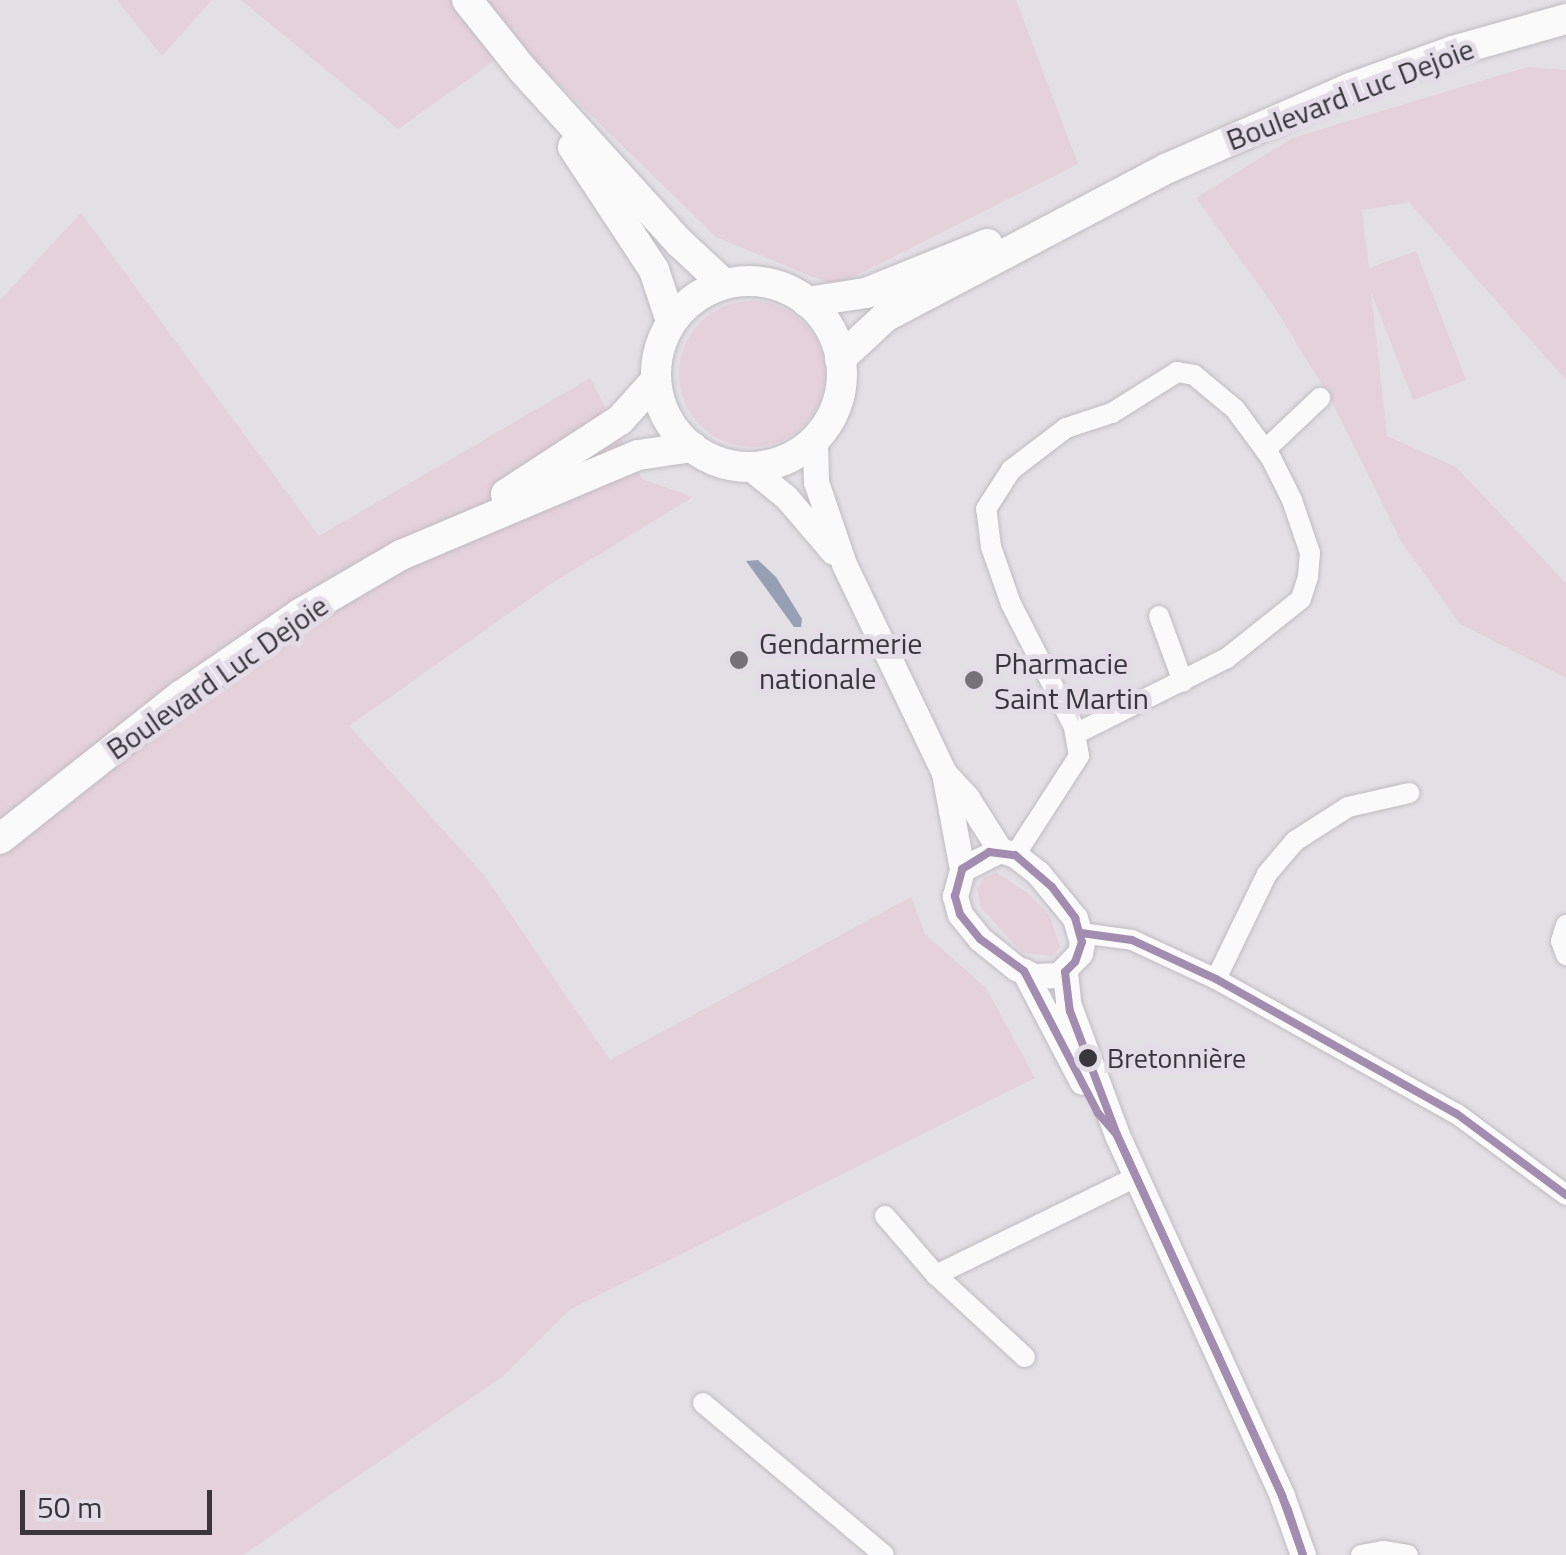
<!DOCTYPE html>
<html>
<head>
<meta charset="utf-8">
<style>
  body { margin:0 }
  #map { position:relative; width:1566px; height:1555px; overflow:hidden; background:#e3e0e5; font-family:"Titillium Web",sans-serif }
  div>[style] { position:absolute }
  .green>* { inset:0; background:#e5d1d9 }
  .round { border-radius:50% }
  .water>* { inset:0; background:#979fb4 }
  .roads { filter:drop-shadow(0 0 2px #bebcc0) drop-shadow(0 0 2px #bebcc0) }
  .minor>* { height:20px; margin:-10px; padding:0 10px; transform-origin:10px; border-radius:10px; background:#fbfafb }
  .tertiary>* { height:25px; margin:-12.5px; padding:0 12.5px; transform-origin:12.5px; border-radius:12.5px; background:#fbfafb }
  .secondary>* { height:30px; margin:-15px; padding:0 15px; transform-origin:15px; border-radius:15px; background:#fbfafb }
  .secondary>.ring { margin:-15px; padding:0; box-sizing:content-box; background:none; border:30px solid #fbfafb; border-radius:50% }
  .bus-1>* { height:8px; margin:-4px; padding:0 4px; transform-origin:4px; border-radius:4px; background:#a28db0 }
  .dots>* { width:28px; height:28px; translate:-50% -50%; box-sizing:border-box; border:5px solid #e4dde8; border-radius:50% }
  span { translate:-50% -50%; white-space:nowrap; text-align:center; line-height:1.15; -webkit-text-stroke:10px #e4dde8; paint-order:stroke }
  .bus-label { font-size:28px; color:#38363a }
  .left { translate:0 -50%; text-align:left }
  .street-label { font-size:30px; color:#38363a }
  .poi-label { font-size:30px; color:#38363a }
  .scale { position:absolute; left:20px; top:1490px; width:192px; height:45px; box-sizing:border-box; border:5px solid #38363a; border-top:0; padding-left:12px; font-size:30px; line-height:35px; white-space:nowrap; color:#38363a; -webkit-text-stroke:8px #e4dde8; paint-order:stroke }
</style>
</head>
<body>
<div id="map">
  <div class="green">
    <i style="clip-path:polygon(117px 0,212px 0,162px 56px)"></i>
    <i style="clip-path:polygon(241px 0,1016px 0,1078px 164px,835px 286px,716px 237px,518px 44px,398px 129px)"></i>
    <i style="clip-path:polygon(1528px 67px,1566px 70px,1566px 380px,1409px 202px,1362px 210px,1369px 268px,1416px 251px,1466px 380px,1413px 400px,1371px 292px,1387px 436px,1456px 467px,1566px 583px,1566px 678px,1460px 624px,1401px 541px,1329px 396px,1273px 305px,1196px 198px,1292px 138px)"></i>
    <i style="clip-path:polygon(81px 213px,319px 536px,590px 378px,642px 479px,693px 497px,549px 585px,349px 726px,483px 874px,610px 1060px,911px 897px,925px 934px,986px 988px,1035px 1078px,569px 1310px,502px 1377px,243px 1555px,0 1555px,0 300px)"></i>
    <i class="round" style="left:679px;top:301px;width:146px;height:146px"></i>
    <i style="clip-path:polygon(997px 873px,1027px 892px,1050px 916px,1060px 947px,1052px 956px,1023px 953px,981px 908px,977px 889px,984px 877px)"></i>
  </div>
  <div class="water">
    <i style="clip-path:polygon(758px 560px,776px 577px,802px 619px,801px 627px,794px 627px,746px 561px)"></i>
  </div>
  <div class="roads">
    <div class="minor">
      <i style="left:1265px;top:450px;width:76px;rotate:-43.4deg"></i>
      <i style="left:1159px;top:616px;width:70px;rotate:70deg"></i>
      <i style="left:1015px;top:855px;width:118px;rotate:-57.1deg"></i>
      <i style="left:1079px;top:756px;width:29px;rotate:-100deg"></i>
      <i style="left:1074px;top:727px;width:138px;rotate:-117.1deg"></i>
      <i style="left:1011px;top:604px;width:60px;rotate:-109.3deg"></i>
      <i style="left:991px;top:547px;width:38px;rotate:-97deg"></i>
      <i style="left:986px;top:509px;width:46px;rotate:-57.3deg"></i>
      <i style="left:1011px;top:470px;width:69px;rotate:-37.4deg"></i>
      <i style="left:1066px;top:428px;width:48px;rotate:-18.1deg"></i>
      <i style="left:1112px;top:413px;width:77px;rotate:-32.2deg"></i>
      <i style="left:1177px;top:372px;width:17px;rotate:10deg"></i>
      <i style="left:1194px;top:375px;width:53px;rotate:39.7deg"></i>
      <i style="left:1235px;top:409px;width:61px;rotate:53.7deg"></i>
      <i style="left:1271px;top:458px;width:47px;rotate:63.4deg"></i>
      <i style="left:1292px;top:500px;width:56px;rotate:71.2deg"></i>
      <i style="left:1310px;top:553px;width:24px;rotate:95deg"></i>
      <i style="left:1308px;top:577px;width:23px;rotate:108deg"></i>
      <i style="left:1301px;top:599px;width:95px;rotate:141.4deg"></i>
      <i style="left:1227px;top:658px;width:168px;rotate:153.4deg"></i>
      <i style="left:1566px;top:925px;width:17px;rotate:107deg"></i>
      <i style="left:1561px;top:941px;width:15px;rotate:70deg"></i>
      <i style="left:1081px;top:933px;width:51px;rotate:7.8deg"></i>
      <i style="left:1132px;top:940px;width:93px;rotate:24.9deg"></i>
      <i style="left:1216px;top:979px;width:276px;rotate:29.3deg"></i>
      <i style="left:1457px;top:1114px;width:136px;rotate:36.6deg"></i>
      <i style="left:1216px;top:979px;width:117px;rotate:-64.1deg"></i>
      <i style="left:1267px;top:874px;width:43px;rotate:-49.7deg"></i>
      <i style="left:1295px;top:841px;width:63px;rotate:-32.7deg"></i>
      <i style="left:1348px;top:807px;width:63px;rotate:-12.9deg"></i>
      <i style="left:885px;top:1216px;width:78px;rotate:49.2deg"></i>
      <i style="left:936px;top:1275px;width:121px;rotate:42.7deg"></i>
      <i style="left:936px;top:1275px;width:223px;rotate:-26.1deg"></i>
      <i style="left:703px;top:1403px;width:236px;rotate:40deg"></i>
      <i style="left:1361px;top:1555px;width:22px;rotate:-10deg"></i>
      <i style="left:1383px;top:1551px;width:25px;rotate:9deg"></i>
    </div>
    <div class="tertiary">
      <i style="left:815px;top:439px;width:43px;rotate:88.7deg"></i>
      <i style="left:816px;top:482px;width:87px;rotate:71.1deg"></i>
      <i style="left:844px;top:564px;width:232px;rotate:64.4deg"></i>
      <i style="left:944px;top:773px;width:34px;rotate:47deg"></i>
      <i style="left:967px;top:798px;width:62px;rotate:57.6deg"></i>
      <i style="left:749px;top:467px;width:48px;rotate:39deg"></i>
      <i style="left:786px;top:497px;width:72px;rotate:49.5deg"></i>
      <i style="left:944px;top:773px;width:98px;rotate:79.4deg"></i>
      <i style="left:1000px;top:850px;width:16px;rotate:18deg"></i>
      <i style="left:1015px;top:855px;width:29px;rotate:38deg"></i>
      <i style="left:1038px;top:873px;width:58px;rotate:50.6deg"></i>
      <i style="left:1075px;top:918px;width:25px;rotate:74deg"></i>
      <i style="left:1082px;top:942px;width:11px;rotate:100deg"></i>
      <i style="left:1080px;top:953px;width:30px;rotate:134deg"></i>
      <i style="left:1059px;top:975px;width:25px;rotate:178deg"></i>
      <i style="left:1034px;top:976px;width:20px;rotate:-156deg"></i>
      <i style="left:1016px;top:968px;width:46px;rotate:-141.1deg"></i>
      <i style="left:980px;top:939px;width:32px;rotate:-129deg"></i>
      <i style="left:960px;top:914px;width:19px;rotate:-106deg"></i>
      <i style="left:955px;top:896px;width:28px;rotate:-75deg"></i>
      <i style="left:962px;top:869px;width:42px;rotate:-26.6deg"></i>
      <i style="left:1024px;top:971px;width:125px;rotate:62.4deg"></i>
      <i style="left:1065px;top:972px;width:31px;rotate:84deg"></i>
      <i style="left:1068px;top:1003px;width:141px;rotate:69.6deg"></i>
      <i style="left:1117px;top:1135px;width:397px;rotate:65.4deg"></i>
      <i style="left:1282px;top:1496px;width:63px;rotate:70.4deg"></i>
    </div>
    <div class="secondary">
      <i style="left:467px;top:0;width:88px;rotate:51.4deg"></i>
      <i style="left:522px;top:69px;width:235px;rotate:47.8deg"></i>
      <i style="left:680px;top:243px;width:59px;rotate:42.9deg"></i>
      <i style="left:573px;top:147px;width:147px;rotate:56.6deg"></i>
      <i style="left:654px;top:270px;width:54px;rotate:71.6deg"></i>
      <i class="ring" style="left:656px;top:281px;width:156px;height:156px"></i>
      <i style="left:807px;top:302px;width:60px;rotate:-8.7deg"></i>
      <i style="left:866px;top:293px;width:131px;rotate:-22deg"></i>
      <i style="left:840px;top:359px;width:62px;rotate:-43deg"></i>
      <i style="left:885px;top:317px;width:320px;rotate:-27.8deg"></i>
      <i style="left:1168px;top:168px;width:199px;rotate:-23.7deg"></i>
      <i style="left:1350px;top:88px;width:109px;rotate:-19.8deg"></i>
      <i style="left:1453px;top:51px;width:117px;rotate:-15.8deg"></i>
      <i style="left:506px;top:494px;width:136px;rotate:-33deg"></i>
      <i style="left:620px;top:420px;width:54px;rotate:-48deg"></i>
      <i style="left:0;top:839px;width:232px;rotate:-38.4deg"></i>
      <i style="left:182px;top:695px;width:143px;rotate:-34.5deg"></i>
      <i style="left:300px;top:614px;width:117px;rotate:-30.3deg"></i>
      <i style="left:401px;top:555px;width:257px;rotate:-22.9deg"></i>
      <i style="left:638px;top:455px;width:55px;rotate:-8.4deg"></i>
    </div>
  </div>
  <div class="bus-1">
    <i style="left:989px;top:852px;width:26px;rotate:7deg"></i>
    <i style="left:1015px;top:855px;width:49px;rotate:40.9deg"></i>
    <i style="left:1052px;top:887px;width:39px;rotate:53deg"></i>
    <i style="left:1075px;top:918px;width:25px;rotate:74deg"></i>
    <i style="left:1082px;top:942px;width:21px;rotate:109deg"></i>
    <i style="left:1075px;top:962px;width:14px;rotate:135deg"></i>
    <i style="left:1065px;top:972px;width:39px;rotate:83deg"></i>
    <i style="left:1070px;top:1011px;width:133px;rotate:69.2deg"></i>
    <i style="left:1117px;top:1135px;width:29px;rotate:-131deg"></i>
    <i style="left:1098px;top:1113px;width:160px;rotate:-117.5deg"></i>
    <i style="left:1024px;top:971px;width:54px;rotate:-144deg"></i>
    <i style="left:980px;top:939px;width:32px;rotate:-129deg"></i>
    <i style="left:960px;top:914px;width:19px;rotate:-106deg"></i>
    <i style="left:955px;top:896px;width:28px;rotate:-75deg"></i>
    <i style="left:962px;top:869px;width:32px;rotate:-32deg"></i>
    <i style="left:1081px;top:933px;width:51px;rotate:7.8deg"></i>
    <i style="left:1132px;top:940px;width:93px;rotate:24.9deg"></i>
    <i style="left:1216px;top:979px;width:276px;rotate:29.3deg"></i>
    <i style="left:1457px;top:1114px;width:136px;rotate:36.6deg"></i>
    <i style="left:1117px;top:1135px;width:397px;rotate:65.4deg"></i>
    <i style="left:1117px;top:1135px;width:397px;rotate:65.4deg"></i>
    <i style="left:1282px;top:1496px;width:15px;rotate:67deg"></i>
    <i style="left:1288px;top:1510px;width:47px;rotate:71.6deg"></i>
    <i style="left:1303px;top:1555px;width:63px;rotate:-109.6deg"></i>
  </div>
  <div class="dots">
    <i style="left:739px;top:660px;background:#747276"></i>
    <i style="left:974px;top:680px;background:#747276"></i>
    <i style="left:1088px;top:1058px;background:#38363a"></i>
  </div>
  <div class="bus-label">
    <span class="left" style="left:1107px;top:1058px">Bretonnière</span>
  </div>
  <div class="street-label">
    <span style="left:1350px;top:94px;rotate:-21deg">Boulevard Luc Dejoie</span>
    <span style="left:217px;top:677px;rotate:-35deg">Boulevard Luc Dejoie</span>
  </div>
  <div class="poi-label">
    <span class="left" style="left:759px;top:660px">Gendarmerie<br>nationale</span>
    <span class="left" style="left:994px;top:680px">Pharmacie<br>Saint Martin</span>
  </div>
  <div class="scale">50 m</div>
</div>
</body>
</html>
